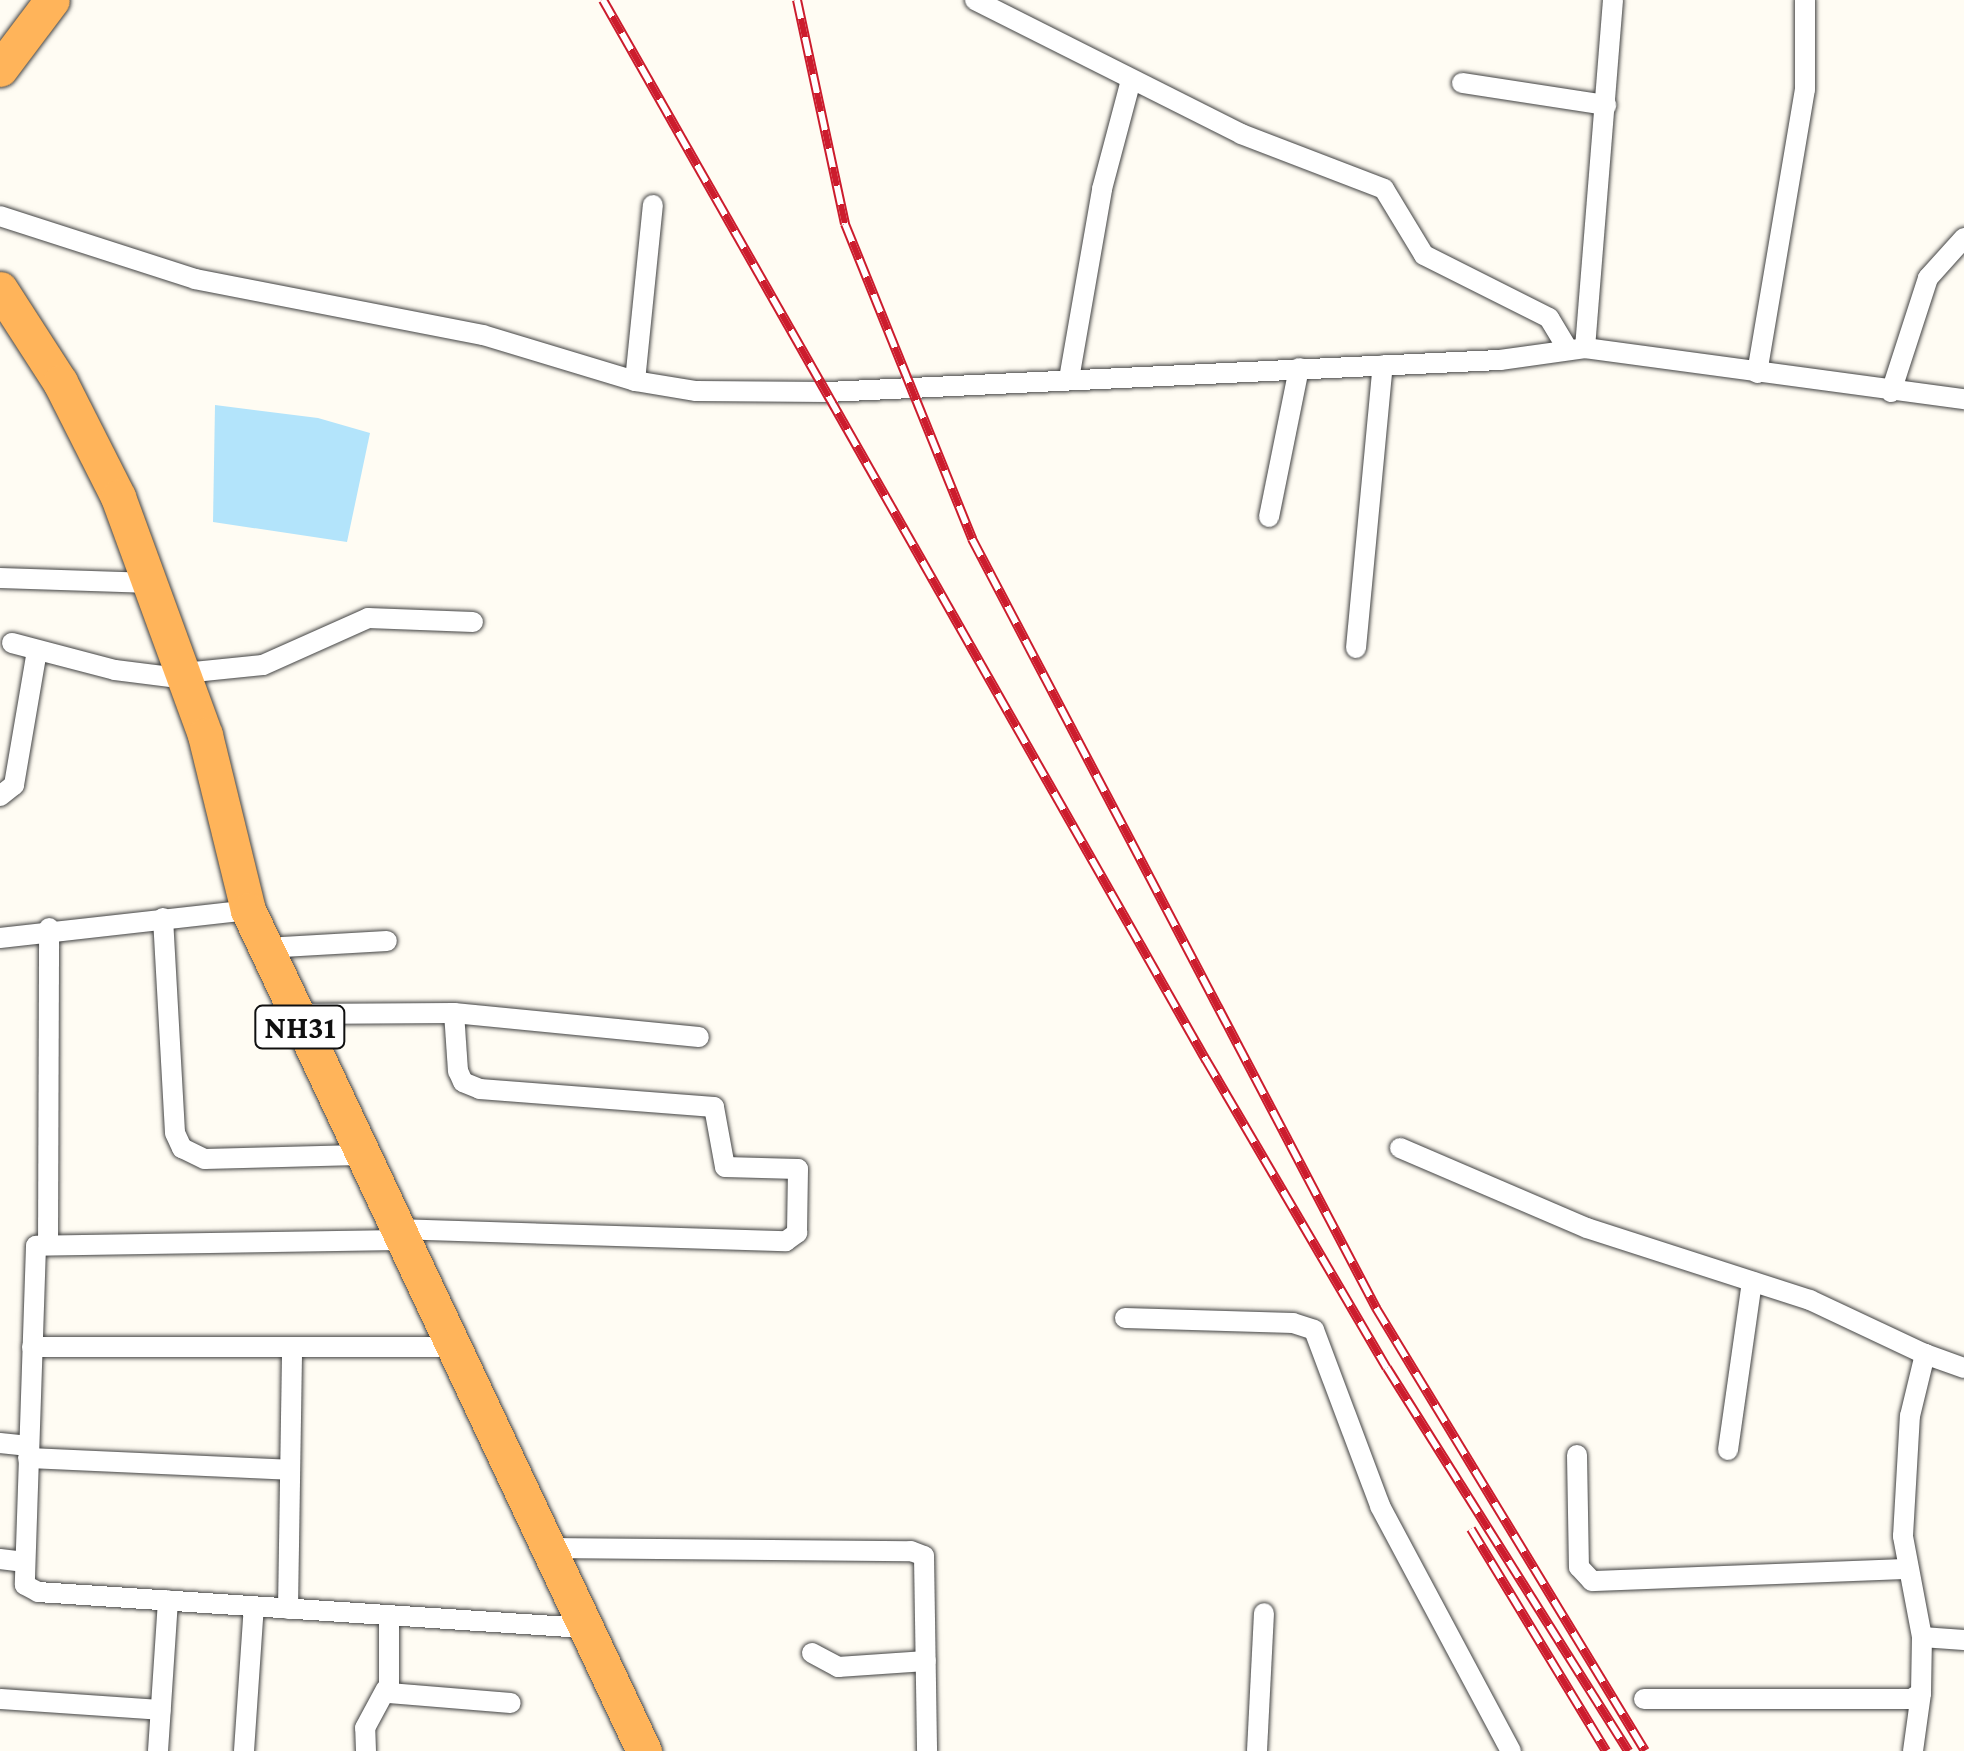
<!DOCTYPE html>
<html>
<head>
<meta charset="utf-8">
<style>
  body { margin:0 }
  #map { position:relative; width:1964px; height:1751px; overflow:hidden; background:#fffcf3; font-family:"Crimson Pro",serif }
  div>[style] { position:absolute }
  .water>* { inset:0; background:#b3e4fb }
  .roads { filter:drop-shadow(0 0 2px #434343) drop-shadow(0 0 2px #434343) }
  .minor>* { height:20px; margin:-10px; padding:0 10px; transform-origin:10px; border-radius:10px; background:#fff }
  .trunk>* { height:35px; margin:-17.5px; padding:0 17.5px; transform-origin:17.5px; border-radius:17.5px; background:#ffb45a }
  .rail>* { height:10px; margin-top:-5px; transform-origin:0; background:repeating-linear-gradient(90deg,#fff 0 19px,#cc1c2d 0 38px); box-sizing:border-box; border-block:2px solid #cc1c2d }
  span { translate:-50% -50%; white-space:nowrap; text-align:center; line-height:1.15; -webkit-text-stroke:10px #fff; paint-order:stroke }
  .shield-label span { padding:2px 8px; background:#fff; border:2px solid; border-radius:8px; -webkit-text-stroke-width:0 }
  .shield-label { font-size:32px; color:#101010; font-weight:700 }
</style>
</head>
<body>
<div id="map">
  <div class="water">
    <i style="clip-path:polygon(215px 405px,318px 418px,370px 433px,347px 542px,213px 522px)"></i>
  </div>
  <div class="roads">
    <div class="minor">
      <i style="left:975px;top:0;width:298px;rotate:26.7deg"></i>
      <i style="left:1241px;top:134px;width:153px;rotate:21deg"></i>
      <i style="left:1384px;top:189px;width:77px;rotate:58.8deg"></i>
      <i style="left:1424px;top:255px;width:140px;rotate:26.7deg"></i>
      <i style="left:1549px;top:318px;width:37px;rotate:59deg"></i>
      <i style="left:1462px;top:83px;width:146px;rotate:8.7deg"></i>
      <i style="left:0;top:216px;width:205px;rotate:17.9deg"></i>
      <i style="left:195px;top:279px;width:293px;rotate:11deg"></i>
      <i style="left:483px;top:335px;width:159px;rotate:16.8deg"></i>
      <i style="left:635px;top:381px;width:62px;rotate:9.3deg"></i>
      <i style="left:696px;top:391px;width:132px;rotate:0.4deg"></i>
      <i style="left:828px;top:392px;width:673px;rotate:-2.73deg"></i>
      <i style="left:1500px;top:360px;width:86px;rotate:-8deg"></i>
      <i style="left:1585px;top:348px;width:382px;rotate:7.7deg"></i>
      <i style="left:1585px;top:348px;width:349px;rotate:-85.4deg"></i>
      <i style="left:1757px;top:373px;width:288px;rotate:-80.4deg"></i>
      <i style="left:1805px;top:89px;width:89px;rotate:-90deg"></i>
      <i style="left:1069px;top:379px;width:193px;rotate:-80.1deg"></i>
      <i style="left:1102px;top:189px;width:113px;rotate:-75.1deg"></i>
      <i style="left:635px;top:381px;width:177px;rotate:-84.2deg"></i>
      <i style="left:1891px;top:392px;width:120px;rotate:-72deg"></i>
      <i style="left:1928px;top:278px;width:54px;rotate:-48deg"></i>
      <i style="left:1269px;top:517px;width:152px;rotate:-78.6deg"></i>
      <i style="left:0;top:578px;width:152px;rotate:1.9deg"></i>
      <i style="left:12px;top:643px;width:106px;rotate:14.7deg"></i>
      <i style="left:115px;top:670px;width:72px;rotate:7.2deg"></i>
      <i style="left:1356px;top:648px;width:284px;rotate:-84.6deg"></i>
      <i style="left:184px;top:673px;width:79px;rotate:-5.8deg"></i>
      <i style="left:263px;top:665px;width:115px;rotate:-24.1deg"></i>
      <i style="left:368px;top:618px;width:105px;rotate:2.2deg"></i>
      <i style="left:0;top:796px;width:18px;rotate:-38deg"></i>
      <i style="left:14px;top:785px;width:136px;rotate:-80.3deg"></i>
      <i style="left:163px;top:918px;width:215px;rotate:86.8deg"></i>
      <i style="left:175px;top:1133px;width:17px;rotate:65deg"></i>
      <i style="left:182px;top:1148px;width:25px;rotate:26deg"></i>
      <i style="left:205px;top:1159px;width:154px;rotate:-1.5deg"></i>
      <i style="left:0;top:938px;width:250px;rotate:-6.4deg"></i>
      <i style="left:265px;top:948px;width:122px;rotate:-3.3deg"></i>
      <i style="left:294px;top:1014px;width:160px;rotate:-0.4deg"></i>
      <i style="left:454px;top:1013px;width:246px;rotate:5.6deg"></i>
      <i style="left:1400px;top:1148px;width:203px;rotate:23.2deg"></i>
      <i style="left:1587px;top:1228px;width:234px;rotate:17.9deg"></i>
      <i style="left:1810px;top:1300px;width:127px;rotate:25.2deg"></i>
      <i style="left:395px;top:1229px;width:391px;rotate:1.8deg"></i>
      <i style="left:786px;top:1241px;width:14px;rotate:-36deg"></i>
      <i style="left:797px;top:1233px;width:64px;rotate:-89.1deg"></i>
      <i style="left:798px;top:1169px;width:73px;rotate:-178.4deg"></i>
      <i style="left:725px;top:1167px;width:61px;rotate:-100.4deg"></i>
      <i style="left:714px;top:1107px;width:235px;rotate:-175.6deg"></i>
      <i style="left:480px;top:1089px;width:18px;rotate:-158deg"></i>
      <i style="left:463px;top:1082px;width:12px;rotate:-114deg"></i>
      <i style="left:458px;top:1071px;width:58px;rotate:-93.9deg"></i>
      <i style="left:400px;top:1240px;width:364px;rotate:179.1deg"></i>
      <i style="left:36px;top:1246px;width:339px;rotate:91.9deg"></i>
      <i style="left:25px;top:1585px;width:15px;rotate:28deg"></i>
      <i style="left:38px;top:1592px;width:547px;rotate:3.77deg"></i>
      <i style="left:48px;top:1244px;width:316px;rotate:-89.8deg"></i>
      <i style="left:1125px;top:1318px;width:168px;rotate:1.7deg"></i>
      <i style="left:1293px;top:1323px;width:22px;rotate:18deg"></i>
      <i style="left:1314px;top:1330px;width:188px;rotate:69.4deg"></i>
      <i style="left:1380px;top:1506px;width:278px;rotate:61.9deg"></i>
      <i style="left:32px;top:1347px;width:419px"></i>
      <i style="left:0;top:1443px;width:29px;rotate:6deg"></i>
      <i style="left:1728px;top:1450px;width:170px;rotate:-81.9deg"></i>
      <i style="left:1577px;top:1455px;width:112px;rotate:89deg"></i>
      <i style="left:1579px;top:1567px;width:19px;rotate:47deg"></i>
      <i style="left:1592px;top:1581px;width:316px;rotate:-2.2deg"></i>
      <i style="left:28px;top:1458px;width:262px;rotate:2.6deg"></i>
      <i style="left:547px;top:1548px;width:364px;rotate:0.5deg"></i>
      <i style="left:911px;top:1551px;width:14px;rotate:21deg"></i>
      <i style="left:924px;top:1556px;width:195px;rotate:89.1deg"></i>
      <i style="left:0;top:1559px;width:25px;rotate:7deg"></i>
      <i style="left:288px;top:1609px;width:262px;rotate:-89.1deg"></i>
      <i style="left:389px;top:1615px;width:78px;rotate:90deg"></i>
      <i style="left:389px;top:1693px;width:122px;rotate:4.7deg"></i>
      <i style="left:1922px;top:1637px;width:103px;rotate:-100.7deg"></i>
      <i style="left:1903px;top:1536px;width:120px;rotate:-86.7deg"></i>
      <i style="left:1910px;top:1416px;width:64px;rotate:-76.4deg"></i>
      <i style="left:1925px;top:1354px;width:41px;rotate:19.7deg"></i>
      <i style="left:812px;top:1653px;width:30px;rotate:28deg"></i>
      <i style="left:838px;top:1667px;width:88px;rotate:-3.9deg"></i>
      <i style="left:0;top:1699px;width:161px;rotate:3.9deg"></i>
      <i style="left:1644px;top:1699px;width:267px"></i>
      <i style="left:1911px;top:1699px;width:12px;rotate:-31deg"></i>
      <i style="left:1921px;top:1693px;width:56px;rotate:-89deg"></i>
      <i style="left:1922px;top:1637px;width:42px;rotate:4.1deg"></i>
      <i style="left:158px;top:1751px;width:151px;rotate:-86.2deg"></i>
      <i style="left:244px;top:1751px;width:145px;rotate:-86.1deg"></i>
      <i style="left:366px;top:1751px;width:23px;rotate:-92deg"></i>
      <i style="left:365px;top:1728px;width:44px;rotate:-61.7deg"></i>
      <i style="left:1257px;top:1751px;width:138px;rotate:-87.1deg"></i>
      <i style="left:1913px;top:1751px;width:59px;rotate:-82.1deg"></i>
    </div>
    <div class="trunk">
      <i style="left:0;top:69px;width:86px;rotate:-53deg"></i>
      <i style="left:0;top:289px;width:111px;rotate:57.2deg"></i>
      <i style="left:60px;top:382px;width:129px;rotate:63.2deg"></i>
      <i style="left:118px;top:497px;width:253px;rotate:69.9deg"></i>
      <i style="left:205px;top:735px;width:180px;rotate:76.2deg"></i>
      <i style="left:248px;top:910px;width:930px;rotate:64.79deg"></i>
    </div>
  </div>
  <div class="rail">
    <i style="left:603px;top:0;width:1220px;rotate:60.37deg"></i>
    <i style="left:1206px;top:1060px;width:357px;rotate:59.6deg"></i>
    <i style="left:1387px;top:1368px;width:453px;rotate:57.8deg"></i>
    <i style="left:797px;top:0;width:229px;rotate:77.9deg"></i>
    <i style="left:845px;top:224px;width:340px;rotate:68deg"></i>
    <i style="left:972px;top:539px;width:869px;rotate:62.28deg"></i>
    <i style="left:1376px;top:1308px;width:518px;rotate:58.73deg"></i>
    <i style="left:1471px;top:1529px;width:260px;rotate:58.7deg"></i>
  </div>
  <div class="shield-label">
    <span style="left:300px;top:1027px">NH31</span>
  </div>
</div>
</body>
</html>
